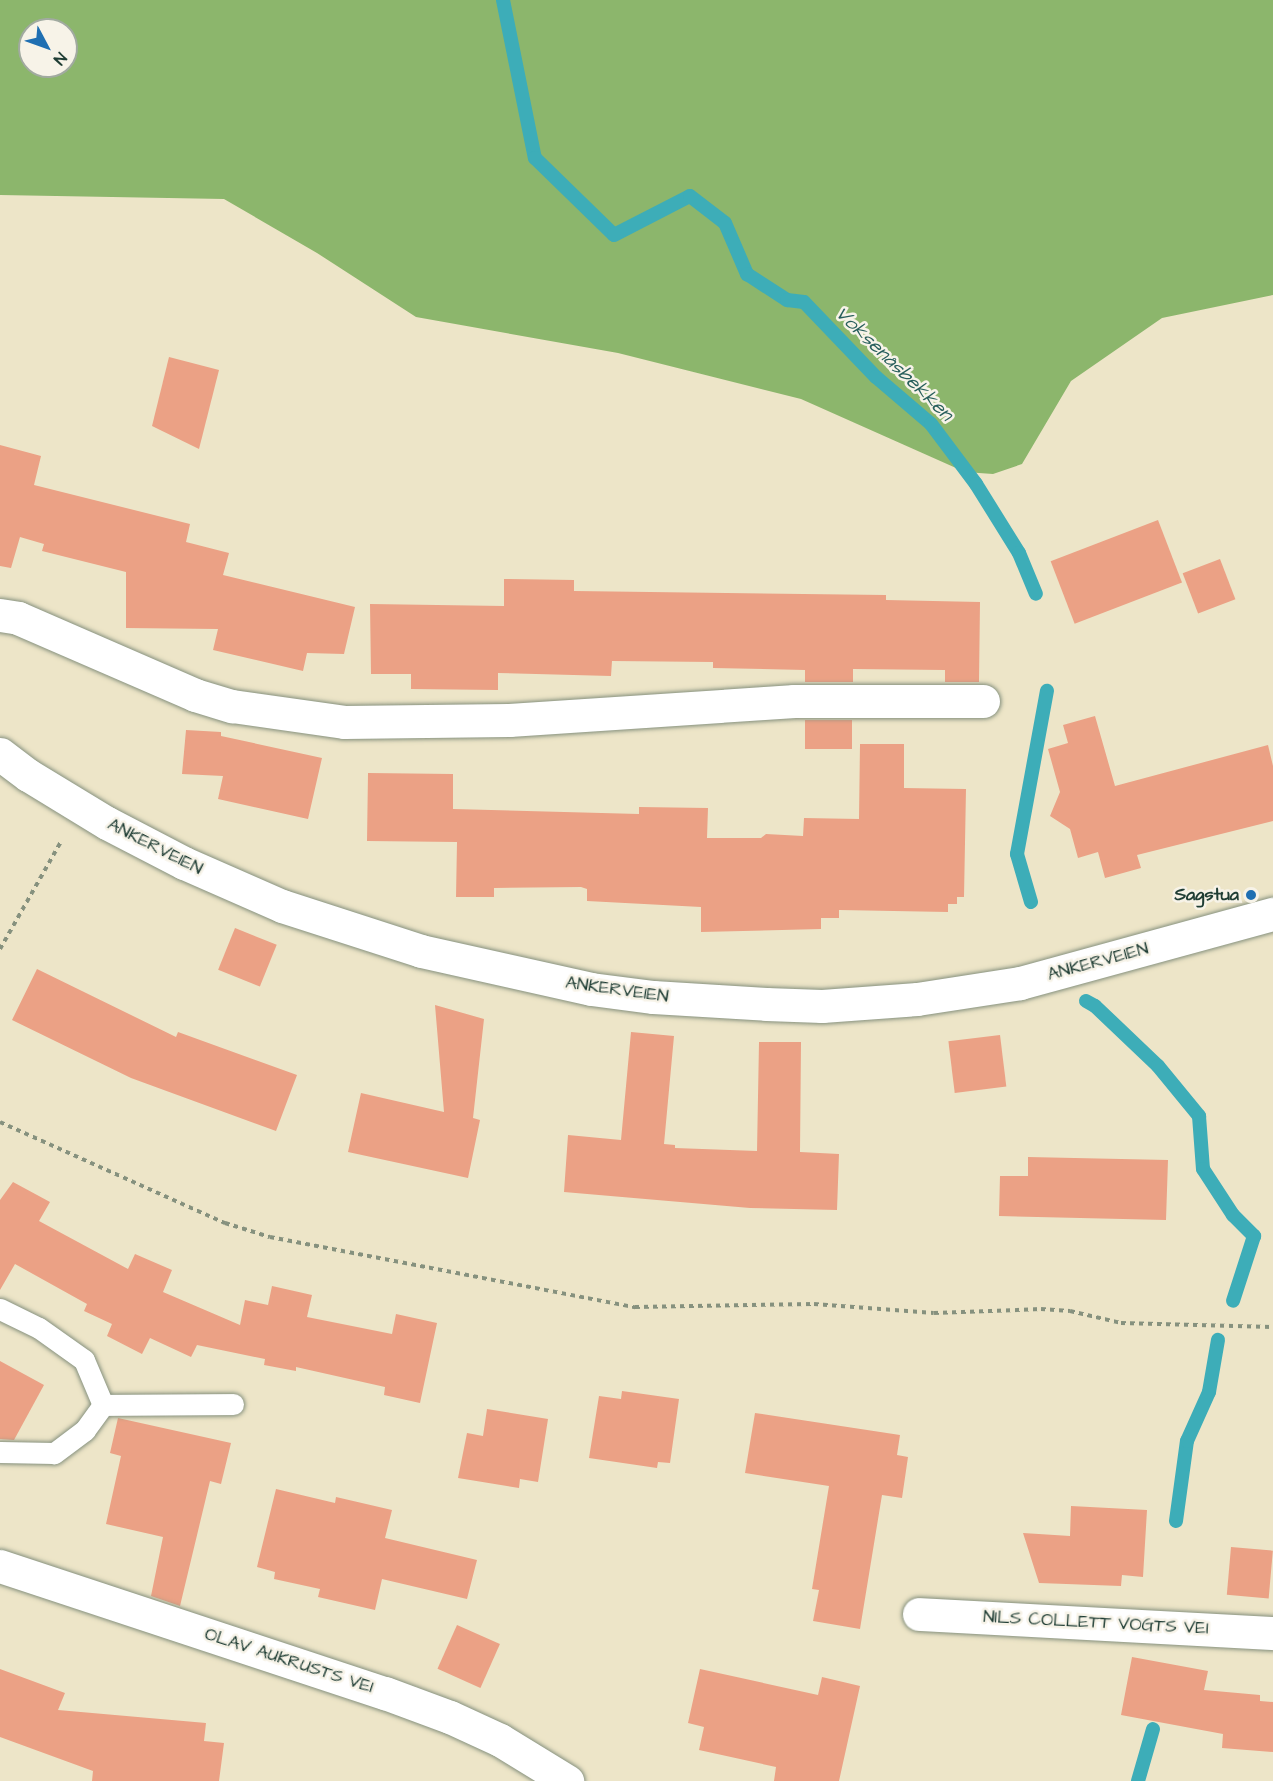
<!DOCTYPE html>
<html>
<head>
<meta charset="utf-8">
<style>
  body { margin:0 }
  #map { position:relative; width:1273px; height:1781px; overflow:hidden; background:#ede5c8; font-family:"Architects Daughter",sans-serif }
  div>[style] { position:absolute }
  .forest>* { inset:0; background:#8cb66c }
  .stream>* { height:14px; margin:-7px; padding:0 7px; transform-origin:7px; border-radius:7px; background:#3dadb8 }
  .building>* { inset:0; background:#eba185; transform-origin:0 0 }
  .path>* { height:4px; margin-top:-2px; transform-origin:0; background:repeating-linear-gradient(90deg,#86917e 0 4.5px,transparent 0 9px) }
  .roads { filter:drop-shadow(0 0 2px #86917e) drop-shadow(0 0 2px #86917e) }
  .service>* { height:21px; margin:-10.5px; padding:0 10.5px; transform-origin:10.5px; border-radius:10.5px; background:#fff }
  .minor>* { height:33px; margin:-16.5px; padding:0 16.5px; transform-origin:16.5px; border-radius:16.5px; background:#fff }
  .secondary>* { height:33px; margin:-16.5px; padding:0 16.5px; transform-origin:16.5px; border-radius:16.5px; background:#fff }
  .dots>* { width:16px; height:16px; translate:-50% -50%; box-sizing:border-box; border:3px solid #f7f3e8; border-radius:50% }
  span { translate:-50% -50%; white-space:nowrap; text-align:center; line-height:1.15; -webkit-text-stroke:5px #f7f3e8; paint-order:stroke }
  .street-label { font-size:18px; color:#1f3d34 }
  .poi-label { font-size:18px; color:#1f3d34; font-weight:700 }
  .right { translate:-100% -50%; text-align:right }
  .water-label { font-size:20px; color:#285f5c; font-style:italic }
  .north { position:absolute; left:18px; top:18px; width:60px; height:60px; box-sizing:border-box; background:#f7f3e8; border:2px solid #a1aaa0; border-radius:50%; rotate:131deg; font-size:16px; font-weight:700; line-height:24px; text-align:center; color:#1f3d34 }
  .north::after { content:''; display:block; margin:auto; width:21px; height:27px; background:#1f6fb2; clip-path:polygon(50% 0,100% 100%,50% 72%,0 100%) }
</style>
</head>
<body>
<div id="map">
  <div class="forest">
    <i style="clip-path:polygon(evenodd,0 0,1273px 0,1273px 295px,1162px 318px,1071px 381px,1022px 464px,993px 474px,965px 472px,801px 399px,618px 353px,416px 317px,317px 253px,224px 199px,0 195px,0 0,30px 30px,66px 30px,66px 66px,30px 66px,30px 30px)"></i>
  </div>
  <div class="stream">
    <i style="left:503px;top:0;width:161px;rotate:78.6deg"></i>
    <i style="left:535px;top:158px;width:110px;rotate:44.3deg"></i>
    <i style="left:614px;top:235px;width:85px;rotate:-27.2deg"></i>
    <i style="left:690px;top:196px;width:44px;rotate:37.6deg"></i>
    <i style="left:725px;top:223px;width:56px;rotate:66.7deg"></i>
    <i style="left:747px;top:274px;width:48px;rotate:33deg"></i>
    <i style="left:787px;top:300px;width:17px;rotate:7deg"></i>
    <i style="left:804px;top:302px;width:104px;rotate:46.2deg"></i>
    <i style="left:876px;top:377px;width:72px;rotate:40.5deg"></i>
    <i style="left:931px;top:424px;width:75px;rotate:53.1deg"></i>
    <i style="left:976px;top:484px;width:81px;rotate:58.1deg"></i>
    <i style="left:1019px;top:553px;width:44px;rotate:67.5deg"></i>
    <i style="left:1031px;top:902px;width:50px;rotate:-106.3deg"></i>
    <i style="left:1017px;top:854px;width:166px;rotate:-79.6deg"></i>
    <i style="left:1086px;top:1001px;width:10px;rotate:29deg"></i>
    <i style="left:1095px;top:1006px;width:87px;rotate:43.6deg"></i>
    <i style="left:1158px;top:1066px;width:65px;rotate:50.6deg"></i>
    <i style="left:1199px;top:1116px;width:53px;rotate:85.7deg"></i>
    <i style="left:1203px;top:1169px;width:55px;rotate:56.9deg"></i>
    <i style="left:1233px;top:1215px;width:30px;rotate:45deg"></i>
    <i style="left:1254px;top:1236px;width:68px;rotate:107.9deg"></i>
    <i style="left:1176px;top:1521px;width:81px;rotate:-82.2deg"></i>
    <i style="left:1187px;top:1441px;width:54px;rotate:-65.8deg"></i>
    <i style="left:1209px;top:1392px;width:53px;rotate:-80.2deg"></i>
    <i style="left:1138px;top:1781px;width:54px;rotate:-73.9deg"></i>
  </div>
  <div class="building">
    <i style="clip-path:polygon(169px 357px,219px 370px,199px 449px,152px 426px)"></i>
    <i style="clip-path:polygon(0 445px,41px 456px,34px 485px,190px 524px,186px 542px,229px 553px,223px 575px,355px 607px,344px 654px,307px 653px,303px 671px,213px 650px,218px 629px,126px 628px,126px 572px,42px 551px,44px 544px,20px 537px,11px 568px,0 566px)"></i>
    <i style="left:1158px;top:520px;width:67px;height:115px;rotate:69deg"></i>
    <i style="left:1220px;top:559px;width:43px;height:40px;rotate:69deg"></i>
    <i style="clip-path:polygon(504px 579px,574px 580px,574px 591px,886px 595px,886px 600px,980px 602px,979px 682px,945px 682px,945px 670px,853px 669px,853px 682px,805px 682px,805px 670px,713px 668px,713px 662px,612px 661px,611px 676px,498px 673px,498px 690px,411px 689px,411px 674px,371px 674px,370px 604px,504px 606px)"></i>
    <i style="clip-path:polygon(1095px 716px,1115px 786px,1268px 745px,1273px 766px,1273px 821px,1137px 855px,1141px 868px,1105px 878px,1098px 852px,1078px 858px,1070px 829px,1050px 816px,1060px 792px,1048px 749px,1068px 743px,1063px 725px)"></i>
    <i style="left:805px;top:720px;width:47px;height:29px"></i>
    <i style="clip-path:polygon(186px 730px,221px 732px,221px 736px,322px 758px,308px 819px,218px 799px,223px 776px,182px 774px)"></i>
    <i style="clip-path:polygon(860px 744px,904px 744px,904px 788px,966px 789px,964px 897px,957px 897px,957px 904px,948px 904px,948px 912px,839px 910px,839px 918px,821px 918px,821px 929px,701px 932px,701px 907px,587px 901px,587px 889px,581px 887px,494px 888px,494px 897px,456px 897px,457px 842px,367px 841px,368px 773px,453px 774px,453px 809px,639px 814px,639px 807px,708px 808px,707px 838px,761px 838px,766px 834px,803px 836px,804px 818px,859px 819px)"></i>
    <i style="left:235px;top:928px;width:45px;height:45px;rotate:22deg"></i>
    <i style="clip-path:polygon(37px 969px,176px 1037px,178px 1032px,297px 1075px,276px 1131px,131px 1078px,12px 1020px)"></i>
    <i style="clip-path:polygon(435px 1005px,484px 1019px,473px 1118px,480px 1120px,468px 1178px,348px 1152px,361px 1093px,444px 1112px)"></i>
    <i style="clip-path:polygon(631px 1032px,674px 1036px,664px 1144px,675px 1145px,675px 1148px,757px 1151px,759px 1042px,801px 1042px,800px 1152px,839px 1154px,837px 1210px,750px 1208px,564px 1192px,568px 1135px,621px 1140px)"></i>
    <i style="left:1000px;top:1035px;width:52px;height:52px;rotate:83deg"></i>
    <i style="clip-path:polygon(1028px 1157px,1168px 1160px,1166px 1220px,999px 1216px,1000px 1176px,1028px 1176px)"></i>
    <i style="clip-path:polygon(13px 1182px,50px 1202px,39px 1221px,128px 1269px,135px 1254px,172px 1270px,163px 1292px,240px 1325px,245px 1300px,268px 1305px,272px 1286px,312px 1295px,307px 1317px,392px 1334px,396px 1314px,437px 1323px,420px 1403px,384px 1395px,385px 1387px,296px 1367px,296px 1371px,264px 1365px,265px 1359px,197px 1345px,191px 1357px,150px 1338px,142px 1354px,107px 1336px,112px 1324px,84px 1311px,87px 1304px,15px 1264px,0 1290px,0 1200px)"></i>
    <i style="clip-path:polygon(0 1361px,44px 1385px,14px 1440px,0 1439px)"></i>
    <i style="clip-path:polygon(622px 1391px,679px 1399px,670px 1463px,658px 1462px,657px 1468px,589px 1458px,599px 1396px,621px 1399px)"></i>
    <i style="clip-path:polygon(487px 1409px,548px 1419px,538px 1482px,520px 1479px,519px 1488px,458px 1478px,467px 1433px,483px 1436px)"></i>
    <i style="clip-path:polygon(755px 1413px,900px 1435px,897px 1455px,908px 1457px,902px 1498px,882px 1495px,860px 1629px,813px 1621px,819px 1590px,812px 1589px,829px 1486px,745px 1473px)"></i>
    <i style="clip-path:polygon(118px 1418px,231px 1443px,221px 1484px,210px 1481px,180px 1606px,151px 1596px,163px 1537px,106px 1524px,121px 1456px,110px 1453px)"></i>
    <i style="clip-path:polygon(276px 1489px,335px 1503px,336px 1497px,392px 1510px,385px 1538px,477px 1560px,467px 1599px,382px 1579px,375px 1610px,318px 1597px,320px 1589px,274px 1579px,275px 1572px,257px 1567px)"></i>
    <i style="clip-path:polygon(1071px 1506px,1147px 1510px,1143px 1577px,1122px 1575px,1121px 1586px,1039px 1583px,1023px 1533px,1070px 1536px)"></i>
    <i style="left:1231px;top:1547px;width:42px;height:48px;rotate:5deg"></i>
    <i style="left:457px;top:1625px;width:47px;height:48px;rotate:24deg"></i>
    <i style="clip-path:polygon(1132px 1657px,1208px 1671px,1204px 1690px,1260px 1695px,1260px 1701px,1273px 1702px,1273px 1752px,1222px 1748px,1223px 1734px,1121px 1715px)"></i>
    <i style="clip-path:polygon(0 1669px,65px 1693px,58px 1710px,206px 1723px,204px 1741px,224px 1743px,219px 1781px,92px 1781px,93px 1771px,0 1737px)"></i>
    <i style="clip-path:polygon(700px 1669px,818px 1695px,822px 1677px,860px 1686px,839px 1781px,774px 1781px,776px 1767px,699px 1750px,704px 1727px,688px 1723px)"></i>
  </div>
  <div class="path">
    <i style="left:0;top:949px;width:125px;rotate:-60.4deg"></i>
    <i style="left:0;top:1122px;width:247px;rotate:24.2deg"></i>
    <i style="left:225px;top:1223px;width:47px;rotate:17.3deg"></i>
    <i style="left:270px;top:1237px;width:372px;rotate:10.9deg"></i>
    <i style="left:635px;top:1307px;width:179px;rotate:-1deg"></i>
    <i style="left:814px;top:1304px;width:120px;rotate:4.3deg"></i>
    <i style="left:934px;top:1313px;width:107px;rotate:-2.1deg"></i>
    <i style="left:1041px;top:1309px;width:29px;rotate:4deg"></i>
    <i style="left:1070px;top:1311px;width:52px;rotate:13.2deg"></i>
    <i style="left:1121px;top:1323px;width:152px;rotate:1.5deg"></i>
  </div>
  <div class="roads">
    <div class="service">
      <i style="left:0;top:1309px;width:43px;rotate:26deg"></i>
      <i style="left:39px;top:1328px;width:55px;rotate:35.4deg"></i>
      <i style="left:84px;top:1360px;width:49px;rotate:67.1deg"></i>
      <i style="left:103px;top:1405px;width:31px;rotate:126deg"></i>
      <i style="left:85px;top:1430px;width:39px;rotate:143deg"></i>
      <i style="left:54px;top:1453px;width:54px;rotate:-178.9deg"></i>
      <i style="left:103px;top:1405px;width:130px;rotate:-0.4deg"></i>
    </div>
    <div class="minor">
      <i style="left:0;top:615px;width:18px;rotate:9deg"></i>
      <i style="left:18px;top:618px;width:193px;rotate:23.5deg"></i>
      <i style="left:195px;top:695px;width:39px;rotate:17deg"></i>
      <i style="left:232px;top:706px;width:113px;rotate:8.1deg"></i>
      <i style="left:344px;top:722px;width:165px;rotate:-0.7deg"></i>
      <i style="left:509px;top:720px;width:286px;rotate:-3.8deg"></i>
      <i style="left:794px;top:701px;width:189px"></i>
      <i style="left:0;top:1566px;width:405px;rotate:18.3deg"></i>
      <i style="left:385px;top:1693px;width:69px;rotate:20.3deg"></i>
      <i style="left:450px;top:1717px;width:55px;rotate:24.7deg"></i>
      <i style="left:500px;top:1740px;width:79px;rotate:31.5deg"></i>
      <i style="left:919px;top:1614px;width:355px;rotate:3.1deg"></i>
    </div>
    <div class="secondary">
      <i style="left:0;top:754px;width:35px;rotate:37deg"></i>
      <i style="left:28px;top:775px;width:92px;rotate:31.3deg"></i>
      <i style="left:107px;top:823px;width:87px;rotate:27.5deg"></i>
      <i style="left:184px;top:863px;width:107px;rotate:23.7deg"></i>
      <i style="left:282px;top:906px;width:146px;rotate:17.9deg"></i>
      <i style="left:421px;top:951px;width:174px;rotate:12.6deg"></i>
      <i style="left:591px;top:989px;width:63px;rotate:7.4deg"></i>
      <i style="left:653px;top:997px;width:113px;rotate:3.5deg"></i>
      <i style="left:766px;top:1004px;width:56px;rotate:2deg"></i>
      <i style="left:822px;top:1006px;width:95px;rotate:-4.2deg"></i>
      <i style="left:917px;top:999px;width:104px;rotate:-8.8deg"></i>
      <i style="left:1020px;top:983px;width:262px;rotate:-15.3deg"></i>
    </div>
  </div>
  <div class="dots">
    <i style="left:1251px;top:895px;background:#1f6fb2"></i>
  </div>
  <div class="street-label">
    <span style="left:155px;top:847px;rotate:27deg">ANKERVEIEN</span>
    <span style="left:1098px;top:962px;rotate:-15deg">ANKERVEIEN</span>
    <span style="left:617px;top:990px;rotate:8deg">ANKERVEIEN</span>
    <span style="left:1096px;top:1623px;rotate:3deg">NILS COLLETT VOGTS VEI</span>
    <span style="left:289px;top:1661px;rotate:18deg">OLAV AUKRUSTS VEI</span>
  </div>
  <div class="poi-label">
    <span class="right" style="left:1239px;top:895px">Sagstua</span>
  </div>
  <div class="water-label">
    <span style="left:894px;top:364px;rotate:44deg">Voksenåsbekken</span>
  </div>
  <div class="north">N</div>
</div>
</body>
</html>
